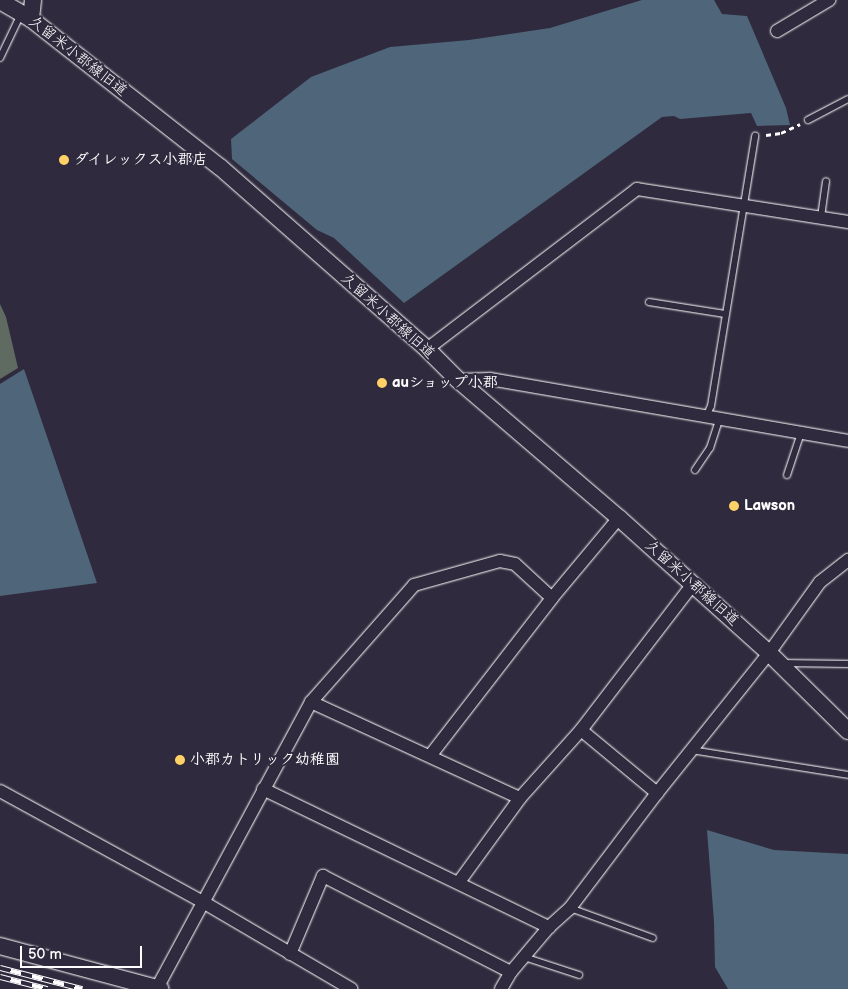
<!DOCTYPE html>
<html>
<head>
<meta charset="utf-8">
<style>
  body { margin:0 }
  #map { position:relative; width:848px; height:989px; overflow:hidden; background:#2f2a3d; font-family:"Balsamiq Sans","Klee One",sans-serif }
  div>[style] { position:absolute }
  .green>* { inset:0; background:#5f6b60 }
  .water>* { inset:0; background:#4f657a }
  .path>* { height:3px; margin-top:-1.5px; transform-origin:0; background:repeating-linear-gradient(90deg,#fff 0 5px,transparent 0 9px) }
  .roads { filter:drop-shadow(0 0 1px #fff) drop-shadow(0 0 1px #fff) }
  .service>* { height:6px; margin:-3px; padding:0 3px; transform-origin:3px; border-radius:3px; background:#2f2a3d }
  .minor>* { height:12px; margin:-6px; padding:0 6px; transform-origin:6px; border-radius:6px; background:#2f2a3d }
  .tertiary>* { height:16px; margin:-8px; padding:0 8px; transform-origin:8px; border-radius:8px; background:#2f2a3d }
  .rail>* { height:5.5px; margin-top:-2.75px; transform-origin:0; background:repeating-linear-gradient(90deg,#2f2a3d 0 11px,#fff 0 22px); box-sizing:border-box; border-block:1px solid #fff }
  .dots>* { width:14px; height:14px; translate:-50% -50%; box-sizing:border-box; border:2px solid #2f2a3d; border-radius:50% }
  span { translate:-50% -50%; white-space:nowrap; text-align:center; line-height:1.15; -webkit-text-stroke:4px #2f2a3d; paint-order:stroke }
  .street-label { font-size:15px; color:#fff }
  .poi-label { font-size:15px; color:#fff; font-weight:700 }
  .left { translate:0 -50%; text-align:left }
  .scale { position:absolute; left:20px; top:946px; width:122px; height:22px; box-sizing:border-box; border:2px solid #fff; border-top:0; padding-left:6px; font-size:15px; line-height:18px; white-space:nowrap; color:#fff; -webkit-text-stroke:4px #2f2a3d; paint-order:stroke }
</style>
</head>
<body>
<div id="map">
  <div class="green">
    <i style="clip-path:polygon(0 304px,6px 317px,18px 368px,0 379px)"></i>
  </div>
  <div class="water">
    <i style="clip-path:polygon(642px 0,714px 0,722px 14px,747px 16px,786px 108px,790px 125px,757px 126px,751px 113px,680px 119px,674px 116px,662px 117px,404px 303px,334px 238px,317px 230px,232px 159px,231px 139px,311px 77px,390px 47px,469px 40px,550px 28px)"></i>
    <i style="clip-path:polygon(24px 369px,97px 583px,0 596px,0 384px)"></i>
    <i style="clip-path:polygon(707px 830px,774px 850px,848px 854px,848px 989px,728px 989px,715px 967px,714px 922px)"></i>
  </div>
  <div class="path">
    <i style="left:766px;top:135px;width:15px;rotate:-8deg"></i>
    <i style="left:781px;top:133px;width:21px;rotate:-25deg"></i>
  </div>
  <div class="roads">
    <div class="service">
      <i style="left:0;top:58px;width:49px;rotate:-64.5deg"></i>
      <i style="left:808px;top:120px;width:45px;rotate:-27.7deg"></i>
      <i style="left:821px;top:217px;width:36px;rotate:-82deg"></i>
      <i style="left:649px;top:302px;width:77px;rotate:9deg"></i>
      <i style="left:706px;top:417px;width:12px;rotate:-66deg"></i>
      <i style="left:711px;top:406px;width:274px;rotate:-80.7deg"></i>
      <i style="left:695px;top:470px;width:27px;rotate:-56deg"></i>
      <i style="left:710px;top:448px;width:29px;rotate:-72deg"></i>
      <i style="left:787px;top:475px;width:44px;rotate:-71.6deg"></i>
      <i style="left:784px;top:663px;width:64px;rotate:0.9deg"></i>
      <i style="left:691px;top:750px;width:159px;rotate:9deg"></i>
      <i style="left:570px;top:908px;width:88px;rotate:19.9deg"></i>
      <i style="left:524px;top:957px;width:58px;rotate:18.1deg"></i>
    </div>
    <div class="minor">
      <i style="left:777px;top:31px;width:61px;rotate:-30.8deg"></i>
      <i style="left:427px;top:349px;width:264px;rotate:-37.3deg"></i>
      <i style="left:637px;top:189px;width:214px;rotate:8.9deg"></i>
      <i style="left:458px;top:380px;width:32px;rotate:-2deg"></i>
      <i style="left:490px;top:379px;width:363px;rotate:9.8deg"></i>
      <i style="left:311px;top:702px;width:156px;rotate:-48.6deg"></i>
      <i style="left:414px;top:585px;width:89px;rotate:-15.6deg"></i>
      <i style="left:500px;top:561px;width:15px;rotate:11deg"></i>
      <i style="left:515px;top:564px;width:50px;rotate:42.6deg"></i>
      <i style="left:581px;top:730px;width:184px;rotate:-52.5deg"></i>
      <i style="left:430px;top:756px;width:200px;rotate:-52.3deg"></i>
      <i style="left:552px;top:598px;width:104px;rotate:-50.1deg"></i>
      <i style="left:263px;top:789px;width:318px;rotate:25.8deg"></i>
      <i style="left:0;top:791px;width:231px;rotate:28.7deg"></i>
      <i style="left:203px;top:902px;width:172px;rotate:30.4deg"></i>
      <i style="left:459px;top:882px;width:104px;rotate:-54deg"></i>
      <i style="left:290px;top:954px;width:85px;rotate:-67.1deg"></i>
      <i style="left:323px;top:876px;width:211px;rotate:27.1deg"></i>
      <i style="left:157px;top:988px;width:325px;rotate:-61.7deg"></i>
      <i style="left:311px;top:702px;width:230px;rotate:24.7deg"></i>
      <i style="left:520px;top:798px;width:91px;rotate:-48.1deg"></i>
      <i style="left:581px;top:730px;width:99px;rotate:39.7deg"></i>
      <i style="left:501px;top:989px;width:20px;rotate:-60deg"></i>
      <i style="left:511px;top:972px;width:59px;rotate:-49.8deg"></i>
      <i style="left:549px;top:927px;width:28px;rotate:-42deg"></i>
      <i style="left:570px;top:908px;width:144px;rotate:-52.9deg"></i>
      <i style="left:657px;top:793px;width:179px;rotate:-51.3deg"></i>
      <i style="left:769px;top:653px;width:87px;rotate:-54.3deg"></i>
      <i style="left:820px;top:582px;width:36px;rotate:-38deg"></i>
    </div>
    <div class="tertiary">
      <i style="left:0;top:1px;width:36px;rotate:30deg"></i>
      <i style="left:31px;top:19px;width:240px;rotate:38.1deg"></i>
      <i style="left:220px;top:167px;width:276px;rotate:41.3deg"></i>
      <i style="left:427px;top:349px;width:44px;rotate:45deg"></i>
      <i style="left:458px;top:380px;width:212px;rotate:40.6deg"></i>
      <i style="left:619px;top:518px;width:202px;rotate:42deg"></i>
      <i style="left:769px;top:653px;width:111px;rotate:44.6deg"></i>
      <i style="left:31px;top:19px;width:19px;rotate:-84deg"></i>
      <i style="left:0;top:946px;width:166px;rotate:15deg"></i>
    </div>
  </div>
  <div class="rail">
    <i style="left:0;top:968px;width:85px;rotate:14.4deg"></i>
    <i style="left:0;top:977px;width:49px;rotate:14.3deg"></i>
  </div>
  <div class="dots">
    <i style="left:64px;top:160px;background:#ffd166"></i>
    <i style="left:382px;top:383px;background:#ffd166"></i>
    <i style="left:734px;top:506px;background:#ffd166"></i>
    <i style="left:180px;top:760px;background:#ffd166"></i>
  </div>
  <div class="street-label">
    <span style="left:78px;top:56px;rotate:38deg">久留米小郡線旧道</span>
    <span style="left:388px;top:316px;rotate:42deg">久留米小郡線旧道</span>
    <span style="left:692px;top:583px;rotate:42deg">久留米小郡線旧道</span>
  </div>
  <div class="poi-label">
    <span class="left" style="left:74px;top:160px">ダイレックス小郡店</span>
    <span class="left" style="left:392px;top:383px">auショップ小郡</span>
    <span class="left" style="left:744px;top:506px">Lawson</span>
    <span class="left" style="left:190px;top:760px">小郡カトリック幼稚園</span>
  </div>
  <div class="scale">50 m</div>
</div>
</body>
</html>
